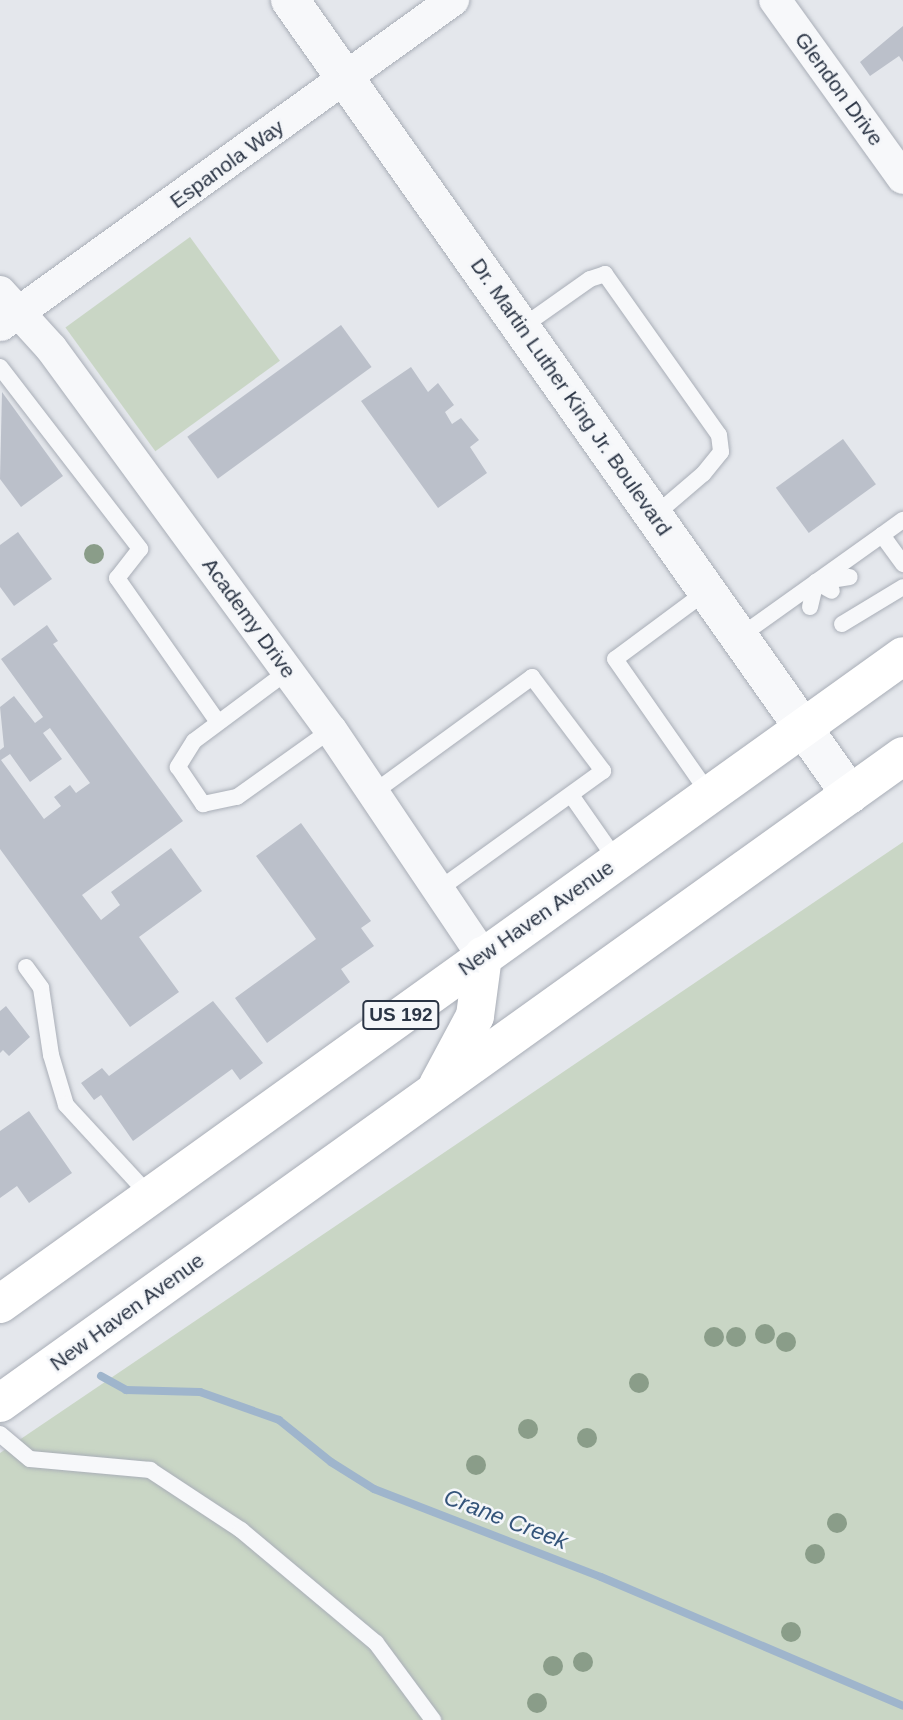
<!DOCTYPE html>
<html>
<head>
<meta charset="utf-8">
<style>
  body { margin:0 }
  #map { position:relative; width:903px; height:1720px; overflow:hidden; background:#e4e7ec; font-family:Helvetica,sans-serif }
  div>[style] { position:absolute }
  .green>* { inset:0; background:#c9d6c5; transform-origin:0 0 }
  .stream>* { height:8px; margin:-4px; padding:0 4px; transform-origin:4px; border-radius:4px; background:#9fb5cc }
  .building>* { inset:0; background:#bbc0ca; transform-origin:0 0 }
  .roads { filter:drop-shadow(0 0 2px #a9aeb7) drop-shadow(0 0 2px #a9aeb7) }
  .service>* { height:16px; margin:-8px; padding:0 8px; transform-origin:8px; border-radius:8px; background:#f7f8fa }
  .minor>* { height:32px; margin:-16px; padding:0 16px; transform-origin:16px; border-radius:16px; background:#f7f8fa }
  .tertiary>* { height:38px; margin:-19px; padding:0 19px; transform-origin:19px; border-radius:19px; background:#f7f8fa }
  .primary>* { height:38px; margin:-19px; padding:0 19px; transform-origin:19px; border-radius:19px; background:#fff }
  .trees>* { width:20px; height:20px; margin:-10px; border-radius:50%; background:#8a9d89 }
  span { translate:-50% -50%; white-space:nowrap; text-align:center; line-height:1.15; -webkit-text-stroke:5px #f4f6f9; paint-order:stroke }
  .shield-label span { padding:2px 5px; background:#f4f6f9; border:2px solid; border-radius:5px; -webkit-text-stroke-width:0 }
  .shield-label { font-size:19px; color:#2b3545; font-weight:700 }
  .street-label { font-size:21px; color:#2b3545 }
  .water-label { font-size:23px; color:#34547a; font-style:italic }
</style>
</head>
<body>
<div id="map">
  <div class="green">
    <i style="left:190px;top:237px;width:153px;height:154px;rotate:54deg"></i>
    <i style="clip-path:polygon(903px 842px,903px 1720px,0 1720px,0 1453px)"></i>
  </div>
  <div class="stream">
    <i style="left:101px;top:1376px;width:29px;rotate:29deg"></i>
    <i style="left:126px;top:1390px;width:74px;rotate:1.5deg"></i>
    <i style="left:200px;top:1392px;width:84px;rotate:19.5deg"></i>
    <i style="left:279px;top:1420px;width:67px;rotate:38.9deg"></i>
    <i style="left:331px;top:1462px;width:51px;rotate:32.1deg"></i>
    <i style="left:374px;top:1489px;width:243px;rotate:21.2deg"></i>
    <i style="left:601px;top:1577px;width:328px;rotate:23.1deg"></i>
  </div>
  <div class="building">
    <i style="clip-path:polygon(903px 26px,903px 62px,899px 56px,870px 76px,860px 62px)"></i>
    <i style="left:341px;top:325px;width:52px;height:190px;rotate:54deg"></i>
    <i style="clip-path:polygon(411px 367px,428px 392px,438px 383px,454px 405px,445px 412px,452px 424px,461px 418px,479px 440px,470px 447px,487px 473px,438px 508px,361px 401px)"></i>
    <i style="clip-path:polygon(2px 392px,63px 476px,21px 507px,0 479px)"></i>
    <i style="left:843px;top:439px;width:56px;height:83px;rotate:54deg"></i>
    <i style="clip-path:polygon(18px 532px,52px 579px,14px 606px,0 587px,0 545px)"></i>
    <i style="clip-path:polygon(evenodd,47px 625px,58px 641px,53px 644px,183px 821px,82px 895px,101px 920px,120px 905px,111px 892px,171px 848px,202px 891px,139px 937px,179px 992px,130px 1027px,0 849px,0 750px,4px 747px,0 707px,14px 696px,35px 723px,43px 717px,1px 659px,47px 625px,50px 728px,90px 783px,76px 793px,70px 785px,54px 797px,61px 806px,44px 819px,1px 760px,10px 754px,30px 782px,62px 759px,43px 733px,50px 728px)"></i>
    <i style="clip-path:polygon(301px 823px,371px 921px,361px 928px,374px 946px,341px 969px,350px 982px,267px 1043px,235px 998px,316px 939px,256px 856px)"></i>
    <i style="clip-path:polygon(213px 1001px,263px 1063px,240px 1080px,232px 1069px,133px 1141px,101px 1095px,94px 1100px,81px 1083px,102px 1068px,109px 1076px)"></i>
    <i style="clip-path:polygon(6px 1006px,30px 1037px,9px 1056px,3px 1050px,0 1053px,0 1011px)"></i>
    <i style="clip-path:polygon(29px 1111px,72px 1173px,29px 1203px,17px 1186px,0 1198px,0 1131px)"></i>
  </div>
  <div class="roads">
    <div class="service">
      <i style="left:522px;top:327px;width:83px;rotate:-35.2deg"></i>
      <i style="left:590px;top:279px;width:16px;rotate:-18deg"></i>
      <i style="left:605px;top:274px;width:197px;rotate:54.7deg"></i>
      <i style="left:719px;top:435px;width:17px;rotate:83deg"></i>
      <i style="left:721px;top:452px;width:28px;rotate:129deg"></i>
      <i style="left:703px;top:474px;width:65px;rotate:139.4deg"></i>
      <i style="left:0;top:367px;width:230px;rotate:52.4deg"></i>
      <i style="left:140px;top:549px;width:37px;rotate:128deg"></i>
      <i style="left:117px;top:578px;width:176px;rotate:55deg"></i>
      <i style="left:882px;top:535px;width:26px;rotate:-36deg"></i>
      <i style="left:818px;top:582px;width:32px;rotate:-9deg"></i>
      <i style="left:707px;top:591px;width:114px;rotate:143.5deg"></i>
      <i style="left:615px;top:659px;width:166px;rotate:55.1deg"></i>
      <i style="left:810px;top:607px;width:26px;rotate:-77deg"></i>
      <i style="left:816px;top:582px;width:18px;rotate:29deg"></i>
      <i style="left:842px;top:624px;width:71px;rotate:-31.2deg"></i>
      <i style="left:739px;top:637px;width:176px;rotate:-35.5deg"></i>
      <i style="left:882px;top:535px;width:36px;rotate:54deg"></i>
      <i style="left:288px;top:671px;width:117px;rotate:143.3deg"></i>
      <i style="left:194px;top:741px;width:31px;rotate:122deg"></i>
      <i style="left:178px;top:767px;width:45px;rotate:56deg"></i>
      <i style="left:203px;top:804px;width:35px;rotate:-12deg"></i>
      <i style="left:237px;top:797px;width:115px;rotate:-35.5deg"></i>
      <i style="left:373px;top:793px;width:197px;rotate:-36.1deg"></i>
      <i style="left:532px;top:677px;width:118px;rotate:52.9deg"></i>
      <i style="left:603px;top:771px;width:203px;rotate:144.2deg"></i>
      <i style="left:571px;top:795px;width:80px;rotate:55.1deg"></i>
      <i style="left:26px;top:967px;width:26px;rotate:54deg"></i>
      <i style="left:41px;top:988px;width:68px;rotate:81.5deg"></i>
      <i style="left:51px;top:1055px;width:52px;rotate:73.3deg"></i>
      <i style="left:66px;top:1105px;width:124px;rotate:47.3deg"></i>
      <i style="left:0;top:1434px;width:39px;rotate:40deg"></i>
      <i style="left:30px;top:1459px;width:121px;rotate:5.2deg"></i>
      <i style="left:150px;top:1470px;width:109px;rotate:33.4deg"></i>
      <i style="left:241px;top:1530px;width:176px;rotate:39.9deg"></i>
      <i style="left:376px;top:1643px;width:96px;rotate:53.5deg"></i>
    </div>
    <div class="minor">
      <i style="left:775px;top:0;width:219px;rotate:54.3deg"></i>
      <i style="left:0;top:292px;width:76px;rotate:47.7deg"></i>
      <i style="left:51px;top:348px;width:474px;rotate:53.8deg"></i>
      <i style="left:331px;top:730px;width:272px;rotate:56.1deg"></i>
      <i style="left:1px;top:325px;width:557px;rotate:-35.72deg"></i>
    </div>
    <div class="tertiary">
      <i style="left:290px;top:0;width:972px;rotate:54.81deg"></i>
    </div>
    <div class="primary">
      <i style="left:438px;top:1085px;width:78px;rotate:-61.8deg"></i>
      <i style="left:475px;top:1016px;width:61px;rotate:-82.4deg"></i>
      <i style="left:0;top:1304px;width:1111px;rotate:-35.66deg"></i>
      <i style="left:0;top:1403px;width:1111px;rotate:-35.62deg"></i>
    </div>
  </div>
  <div class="trees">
    <i style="left:94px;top:554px"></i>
    <i style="left:765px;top:1334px"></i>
    <i style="left:714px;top:1337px"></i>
    <i style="left:736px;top:1337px"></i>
    <i style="left:786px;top:1342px"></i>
    <i style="left:639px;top:1383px"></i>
    <i style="left:528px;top:1429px"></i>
    <i style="left:587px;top:1438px"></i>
    <i style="left:476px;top:1465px"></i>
    <i style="left:837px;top:1523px"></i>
    <i style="left:815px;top:1554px"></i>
    <i style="left:791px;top:1632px"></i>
    <i style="left:583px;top:1662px"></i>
    <i style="left:553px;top:1666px"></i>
    <i style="left:537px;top:1703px"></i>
  </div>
  <div class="shield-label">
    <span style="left:401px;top:1015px">US 192</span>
  </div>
  <div class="street-label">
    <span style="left:839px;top:89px;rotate:54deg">Glendon Drive</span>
    <span style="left:227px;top:164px;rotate:-36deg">Espanola Way</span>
    <span style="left:571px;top:397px;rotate:55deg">Dr. Martin Luther King Jr. Boulevard</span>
    <span style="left:249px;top:618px;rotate:54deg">Academy Drive</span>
    <span style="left:536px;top:918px;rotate:-35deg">New Haven Avenue</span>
    <span style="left:127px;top:1312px;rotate:-36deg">New Haven Avenue</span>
  </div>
  <div class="water-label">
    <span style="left:506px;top:1519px;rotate:21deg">Crane Creek</span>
  </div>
</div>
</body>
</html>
